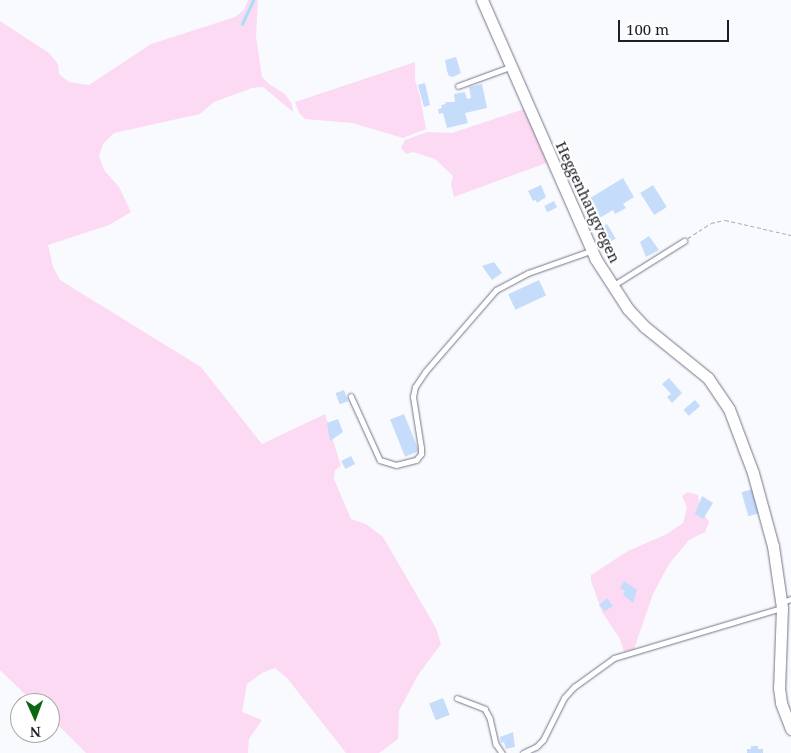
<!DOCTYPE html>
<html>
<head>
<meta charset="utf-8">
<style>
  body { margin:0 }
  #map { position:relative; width:791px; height:753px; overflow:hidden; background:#f9fafe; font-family:"Noto Serif",serif }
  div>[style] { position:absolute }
  .green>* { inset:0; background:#fcdaf3 }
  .stream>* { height:2.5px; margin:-1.25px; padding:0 1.25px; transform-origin:1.25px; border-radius:1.25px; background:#a3e1fa }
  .building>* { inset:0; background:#c5ddfa; transform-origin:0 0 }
  .path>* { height:1px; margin-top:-0.5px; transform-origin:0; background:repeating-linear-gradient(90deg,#acadb3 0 4px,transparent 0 6.5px) }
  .roads { filter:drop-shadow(0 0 1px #737588) drop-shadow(0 0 1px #737588) }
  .service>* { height:4.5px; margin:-2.25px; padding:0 2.25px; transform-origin:2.25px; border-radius:2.25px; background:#fff }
  .tertiary>* { height:11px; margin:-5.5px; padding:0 5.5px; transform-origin:5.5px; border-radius:5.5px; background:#fff }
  span { translate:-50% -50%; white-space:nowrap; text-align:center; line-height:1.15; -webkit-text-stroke:4.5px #fff; paint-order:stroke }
  .street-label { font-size:15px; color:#1d1e26 }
  .north { position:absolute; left:10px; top:693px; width:50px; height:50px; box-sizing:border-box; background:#fff; border:1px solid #a5a5a8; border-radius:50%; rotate:178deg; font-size:14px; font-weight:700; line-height:20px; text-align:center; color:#1d1e26 }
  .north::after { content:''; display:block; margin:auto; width:18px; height:22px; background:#0b6810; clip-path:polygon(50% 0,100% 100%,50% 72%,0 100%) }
  .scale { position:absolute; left:618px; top:20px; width:111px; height:22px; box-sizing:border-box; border:2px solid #1d1e26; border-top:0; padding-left:6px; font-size:15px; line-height:18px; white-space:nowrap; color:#1d1e26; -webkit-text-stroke:4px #fff; paint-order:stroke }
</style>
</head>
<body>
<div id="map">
  <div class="green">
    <i style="clip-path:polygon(248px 0,258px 0,256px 36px,262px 77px,269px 84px,285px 94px,292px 104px,293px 112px,263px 87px,252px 88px,214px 102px,200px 114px,114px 133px,103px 144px,99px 156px,104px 170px,119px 187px,131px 212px,109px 225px,48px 245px,53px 267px,60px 280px,201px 367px,262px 444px,325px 414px,341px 466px,335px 470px,334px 479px,351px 519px,366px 524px,383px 537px,436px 628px,441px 644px,418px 675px,399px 711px,398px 739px,379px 753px,346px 753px,287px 678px,275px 668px,262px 673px,247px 684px,242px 712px,262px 720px,249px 739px,248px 753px,86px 753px,50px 717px,50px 703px,34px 703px,0 670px,0 21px,49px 53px,58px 64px,59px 74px,69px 82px,89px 85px,151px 44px,235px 17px,244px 10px)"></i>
    <i style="clip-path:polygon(415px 62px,415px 80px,420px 96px,426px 129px,403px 138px,352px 123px,305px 119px,299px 113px,295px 102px)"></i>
    <i style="clip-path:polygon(524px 109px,549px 162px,454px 197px,451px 185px,453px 176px,435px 159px,413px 152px,406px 154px,401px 148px,405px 140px,427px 132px,452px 133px)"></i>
    <i style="clip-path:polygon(688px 492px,698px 495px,700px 507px,709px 522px,705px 532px,689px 540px,669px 564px,653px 594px,634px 649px,624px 652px,620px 639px,602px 612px,591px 581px,591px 575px,628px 551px,667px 534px,683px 523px,687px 507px,682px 496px)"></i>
  </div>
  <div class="stream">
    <i style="left:242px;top:24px;width:26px;rotate:-65deg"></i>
  </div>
  <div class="building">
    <i style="clip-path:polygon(456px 57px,461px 73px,453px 77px,449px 76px,447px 71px,445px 60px)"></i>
    <i style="clip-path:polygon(425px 83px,430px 105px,424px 107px,418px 85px)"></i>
    <i style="clip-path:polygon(482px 84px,487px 108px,465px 113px,468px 123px,447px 128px,443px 113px,439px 114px,438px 109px,442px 108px,441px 105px,446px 104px,445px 102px,455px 102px,454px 94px,465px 92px,467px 99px,471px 98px,469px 87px)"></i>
    <i style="clip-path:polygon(623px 178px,634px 197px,623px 204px,626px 208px,615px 214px,613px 210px,593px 222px,582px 203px)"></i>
    <i style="clip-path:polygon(541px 185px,546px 197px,537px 203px,536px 200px,533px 201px,528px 191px)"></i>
    <i style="left:653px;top:185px;width:26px;height:15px;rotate:58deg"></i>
    <i style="left:554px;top:201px;width:7px;height:11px;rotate:63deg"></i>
    <i style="left:607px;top:224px;width:17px;height:9px;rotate:59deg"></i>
    <i style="clip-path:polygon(649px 236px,659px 250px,646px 257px,640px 242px)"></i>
    <i style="clip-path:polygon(494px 262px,502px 273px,492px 280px,482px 266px)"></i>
    <i style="left:539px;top:280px;width:17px;height:34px;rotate:65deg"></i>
    <i style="clip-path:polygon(669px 378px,682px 393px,672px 403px,667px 397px,671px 394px,662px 384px)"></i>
    <i style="left:344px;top:390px;width:12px;height:9px;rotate:70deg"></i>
    <i style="left:695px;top:400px;width:8px;height:15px;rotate:50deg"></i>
    <i style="left:404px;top:414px;width:40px;height:15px;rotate:68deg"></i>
    <i style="clip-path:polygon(338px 419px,343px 432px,330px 441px,327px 423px)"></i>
    <i style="left:351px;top:456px;width:9px;height:11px;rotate:63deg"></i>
    <i style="left:753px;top:489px;width:25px;height:12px;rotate:74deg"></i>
    <i style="clip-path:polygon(702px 496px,713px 503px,703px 519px,695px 514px)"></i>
    <i style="clip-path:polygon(624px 581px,637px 590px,633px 603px,623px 595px,625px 591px,620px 588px)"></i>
    <i style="clip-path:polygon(607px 598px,613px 606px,605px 611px,599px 605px)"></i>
    <i style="left:443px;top:698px;width:18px;height:15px;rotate:68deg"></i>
    <i style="clip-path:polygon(513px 732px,515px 747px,506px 749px,504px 742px,501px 743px,500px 737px)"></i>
    <i style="clip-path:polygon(751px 746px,758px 746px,758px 749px,763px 749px,763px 753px,747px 753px,747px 749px,751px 749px)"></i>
  </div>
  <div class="path">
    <i style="left:688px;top:238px;width:27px;rotate:-33deg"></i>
    <i style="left:711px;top:223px;width:14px;rotate:-12deg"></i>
    <i style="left:725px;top:220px;width:68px;rotate:12.8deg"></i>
  </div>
  <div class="roads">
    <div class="service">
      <i style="left:458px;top:86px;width:55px;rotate:-20.1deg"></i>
      <i style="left:614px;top:285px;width:83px;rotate:-32.2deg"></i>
      <i style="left:351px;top:396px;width:70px;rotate:65.6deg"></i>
      <i style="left:380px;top:460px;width:17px;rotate:17deg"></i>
      <i style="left:396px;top:465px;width:21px;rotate:-14deg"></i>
      <i style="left:416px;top:460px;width:8px;rotate:-50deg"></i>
      <i style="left:421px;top:454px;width:6px;rotate:-90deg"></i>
      <i style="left:421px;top:448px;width:52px;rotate:-98.9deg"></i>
      <i style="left:413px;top:397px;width:10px;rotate:-79deg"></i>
      <i style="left:415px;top:387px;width:18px;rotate:-56deg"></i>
      <i style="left:425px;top:372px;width:108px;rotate:-49.1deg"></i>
      <i style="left:496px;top:290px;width:36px;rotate:-28deg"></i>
      <i style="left:528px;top:273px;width:66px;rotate:-19.5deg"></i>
      <i style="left:783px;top:602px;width:9px;rotate:-21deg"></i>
      <i style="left:457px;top:698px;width:30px;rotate:21deg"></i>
      <i style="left:485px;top:709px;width:10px;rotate:61deg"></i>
      <i style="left:490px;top:718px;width:27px;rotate:77deg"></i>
      <i style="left:496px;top:744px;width:11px;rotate:56deg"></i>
      <i style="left:523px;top:753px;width:14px;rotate:-25deg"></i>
      <i style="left:536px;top:747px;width:10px;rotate:-45deg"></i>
      <i style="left:543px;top:740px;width:47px;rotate:-63.4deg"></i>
      <i style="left:564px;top:698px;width:15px;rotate:-48deg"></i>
      <i style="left:574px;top:687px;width:49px;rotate:-35.9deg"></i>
      <i style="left:614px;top:658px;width:175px;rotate:-16.6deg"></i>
    </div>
    <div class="tertiary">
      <i style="left:482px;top:0;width:282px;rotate:66.3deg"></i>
      <i style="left:595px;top:258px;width:61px;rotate:57.1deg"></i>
      <i style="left:628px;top:309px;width:25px;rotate:47deg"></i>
      <i style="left:645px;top:327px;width:81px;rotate:39deg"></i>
      <i style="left:708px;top:378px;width:37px;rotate:56deg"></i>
      <i style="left:729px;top:409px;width:68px;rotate:69.4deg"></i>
      <i style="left:753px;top:473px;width:76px;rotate:74.7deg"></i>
      <i style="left:773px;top:546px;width:63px;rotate:81.7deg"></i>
      <i style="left:782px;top:608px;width:80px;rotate:92.1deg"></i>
      <i style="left:779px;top:688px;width:15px;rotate:82deg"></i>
      <i style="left:781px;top:703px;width:28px;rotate:69deg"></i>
    </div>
  </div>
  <div class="street-label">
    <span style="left:588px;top:202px;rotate:65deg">Heggenhaugvegen</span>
  </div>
  <div class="north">N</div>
  <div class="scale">100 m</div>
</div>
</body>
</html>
